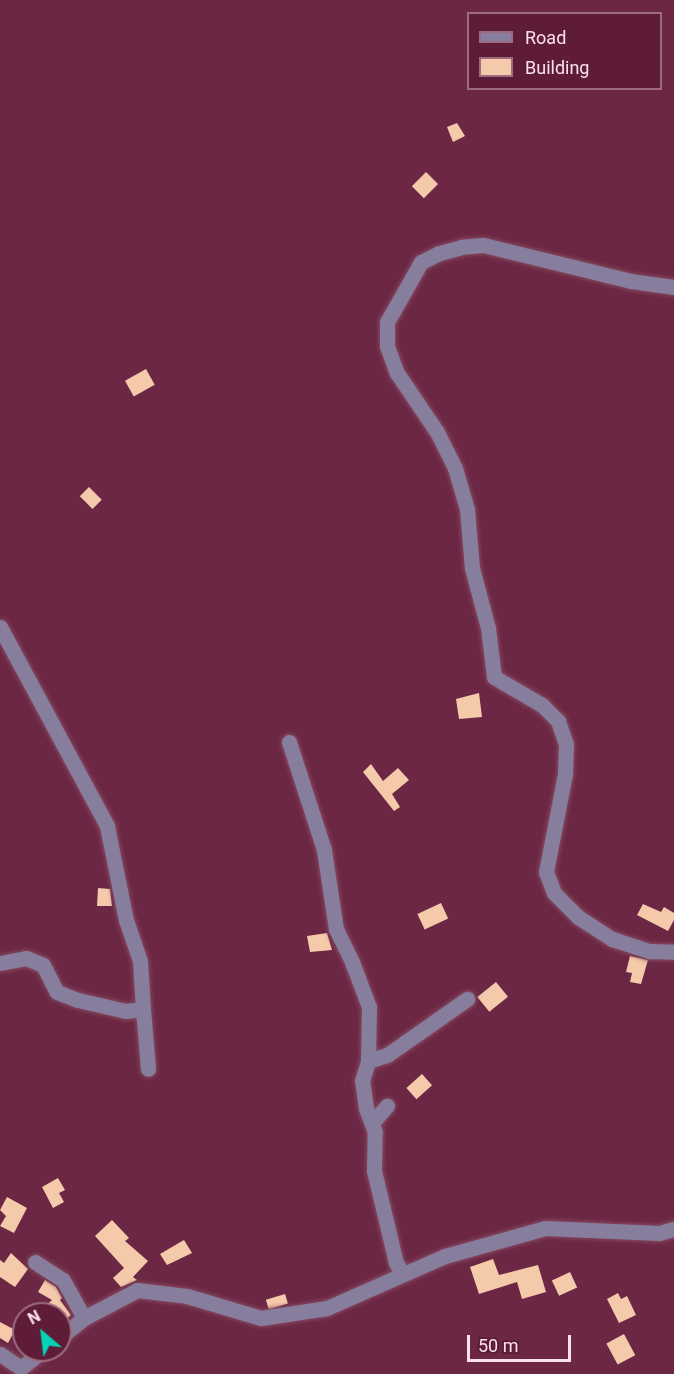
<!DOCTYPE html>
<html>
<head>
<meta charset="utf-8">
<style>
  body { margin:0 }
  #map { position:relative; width:674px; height:1374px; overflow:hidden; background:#6b2743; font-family:Roboto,sans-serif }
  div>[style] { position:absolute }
  .building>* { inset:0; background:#f5caab; transform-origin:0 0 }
  .roads { filter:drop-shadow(0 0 2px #854861) drop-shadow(0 0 2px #854861) }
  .minor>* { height:15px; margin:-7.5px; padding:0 7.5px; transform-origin:7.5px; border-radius:7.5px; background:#867e9c }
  span { translate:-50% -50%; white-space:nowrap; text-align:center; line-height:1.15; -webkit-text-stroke:6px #5e1c38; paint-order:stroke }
  .legend { position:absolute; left:467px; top:12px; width:195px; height:78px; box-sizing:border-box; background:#5e1c38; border:2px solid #9d6b7f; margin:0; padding:8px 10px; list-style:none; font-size:18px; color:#fbe1e9 }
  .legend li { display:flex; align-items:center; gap:12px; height:30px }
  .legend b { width:30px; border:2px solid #9d6b7f }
  .north { position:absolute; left:12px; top:1302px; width:60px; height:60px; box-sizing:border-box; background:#5e1c38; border:2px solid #9d6b7f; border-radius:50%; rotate:332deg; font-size:16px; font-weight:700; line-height:24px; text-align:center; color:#fbe1e9 }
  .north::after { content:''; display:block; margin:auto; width:21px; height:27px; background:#01d5b6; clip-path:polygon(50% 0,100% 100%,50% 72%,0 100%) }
  .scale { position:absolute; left:467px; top:1335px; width:104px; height:27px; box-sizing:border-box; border:3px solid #fbe1e9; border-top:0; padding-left:8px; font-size:18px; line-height:21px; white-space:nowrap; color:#fbe1e9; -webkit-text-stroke:4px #5e1c38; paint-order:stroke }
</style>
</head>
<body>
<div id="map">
  <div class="building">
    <i style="clip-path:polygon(457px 123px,465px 136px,453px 142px,447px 127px)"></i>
    <i style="left:426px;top:172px;width:17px;height:20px;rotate:45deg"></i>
    <i style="left:146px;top:369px;width:18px;height:24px;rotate:61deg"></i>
    <i style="left:89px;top:487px;width:18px;height:13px;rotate:45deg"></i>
    <i style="clip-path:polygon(479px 693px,482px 717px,459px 719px,456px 699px)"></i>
    <i style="clip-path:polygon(371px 764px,383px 781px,398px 768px,409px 780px,392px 794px,400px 807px,394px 811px,363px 772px)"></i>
    <i style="clip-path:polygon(98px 888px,110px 889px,112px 906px,97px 906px)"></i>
    <i style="left:441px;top:903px;width:17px;height:26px;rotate:65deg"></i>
    <i style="clip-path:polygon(643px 904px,661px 912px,664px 907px,674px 913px,674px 920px,668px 931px,637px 915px)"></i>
    <i style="clip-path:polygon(327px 933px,332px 950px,310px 952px,307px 936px)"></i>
    <i style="clip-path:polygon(630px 956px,648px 960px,641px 984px,630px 982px,632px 973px,626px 972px)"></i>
    <i style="left:496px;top:982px;width:19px;height:24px;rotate:51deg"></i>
    <i style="left:422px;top:1074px;width:15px;height:21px;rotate:48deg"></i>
    <i style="clip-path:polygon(58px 1178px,65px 1190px,59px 1193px,64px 1202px,53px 1208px,42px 1187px)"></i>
    <i style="clip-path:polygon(7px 1197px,27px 1208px,14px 1233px,0 1226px,6px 1216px,0 1210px)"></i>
    <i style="clip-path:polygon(112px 1220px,129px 1238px,125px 1241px,148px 1261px,133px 1277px,137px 1280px,121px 1287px,113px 1278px,124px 1268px,95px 1236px)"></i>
    <i style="clip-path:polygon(184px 1240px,192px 1253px,167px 1265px,160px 1254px)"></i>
    <i style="clip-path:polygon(11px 1253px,28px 1269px,15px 1287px,0 1277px,0 1260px,4px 1263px)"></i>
    <i style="clip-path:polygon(493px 1259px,499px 1275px,538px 1265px,546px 1292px,522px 1299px,517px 1282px,479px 1294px,470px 1267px)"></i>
    <i style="left:570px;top:1272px;width:17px;height:20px;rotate:65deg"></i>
    <i style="clip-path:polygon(45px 1280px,56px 1287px,62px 1298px,60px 1300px,71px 1315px,60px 1325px,60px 1314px,37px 1314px,52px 1300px,38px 1292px)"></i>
    <i style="clip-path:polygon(618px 1293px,621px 1299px,627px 1296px,636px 1315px,619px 1323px,607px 1299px)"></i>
    <i style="left:285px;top:1294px;width:10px;height:20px;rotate:73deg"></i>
    <i style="clip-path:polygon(0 1322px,15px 1330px,8px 1343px,0 1338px)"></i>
    <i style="left:624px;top:1334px;width:24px;height:20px;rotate:62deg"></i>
  </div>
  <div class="roads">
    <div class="minor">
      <i style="left:674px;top:287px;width:43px;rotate:-172.1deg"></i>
      <i style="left:631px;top:281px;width:152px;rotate:-166.3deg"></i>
      <i style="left:483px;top:245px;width:21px;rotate:175deg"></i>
      <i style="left:462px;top:247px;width:24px;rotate:165deg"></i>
      <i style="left:439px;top:253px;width:20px;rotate:153deg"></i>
      <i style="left:421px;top:262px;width:69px;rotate:119.5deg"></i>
      <i style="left:387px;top:322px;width:24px;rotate:90deg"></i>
      <i style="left:387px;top:346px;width:29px;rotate:70deg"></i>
      <i style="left:397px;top:373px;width:71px;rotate:55.9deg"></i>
      <i style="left:437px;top:432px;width:40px;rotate:63.4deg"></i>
      <i style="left:455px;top:468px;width:43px;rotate:73.7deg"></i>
      <i style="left:467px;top:509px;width:59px;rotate:85.2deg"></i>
      <i style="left:472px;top:568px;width:62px;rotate:75.1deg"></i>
      <i style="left:488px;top:628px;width:49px;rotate:83deg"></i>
      <i style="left:494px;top:677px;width:56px;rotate:30.3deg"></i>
      <i style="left:542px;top:705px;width:23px;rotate:45deg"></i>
      <i style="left:558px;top:721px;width:24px;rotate:71deg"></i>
      <i style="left:566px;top:744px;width:30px;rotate:92deg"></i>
      <i style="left:565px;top:774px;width:100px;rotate:101deg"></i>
      <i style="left:546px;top:872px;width:22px;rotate:69deg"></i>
      <i style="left:554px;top:893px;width:34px;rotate:45deg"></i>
      <i style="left:578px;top:917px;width:40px;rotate:32.9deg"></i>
      <i style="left:612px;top:939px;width:40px;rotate:18deg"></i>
      <i style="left:650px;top:951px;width:24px;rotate:2deg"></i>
      <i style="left:0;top:627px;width:226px;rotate:61.7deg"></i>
      <i style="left:107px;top:826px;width:96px;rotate:78.6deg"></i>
      <i style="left:126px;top:920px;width:43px;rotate:71.1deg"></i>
      <i style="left:140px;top:961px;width:48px;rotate:86.4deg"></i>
      <i style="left:289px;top:742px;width:114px;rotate:72deg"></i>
      <i style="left:324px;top:850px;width:80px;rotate:81.4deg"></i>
      <i style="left:336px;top:929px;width:37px;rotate:64deg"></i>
      <i style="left:352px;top:962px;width:48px;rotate:69.3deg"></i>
      <i style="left:369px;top:1007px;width:54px;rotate:91.1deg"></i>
      <i style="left:0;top:963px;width:26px;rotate:-11deg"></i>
      <i style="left:26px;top:958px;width:18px;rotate:22deg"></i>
      <i style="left:43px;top:965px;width:30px;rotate:63deg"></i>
      <i style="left:57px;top:992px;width:22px;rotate:21deg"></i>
      <i style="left:78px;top:1000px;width:49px;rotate:12.9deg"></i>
      <i style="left:126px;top:1011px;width:17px;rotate:-7deg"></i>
      <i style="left:143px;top:1009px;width:60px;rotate:85.2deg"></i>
      <i style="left:372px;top:1123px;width:23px;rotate:-49deg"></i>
      <i style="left:35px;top:1262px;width:33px;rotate:33deg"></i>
      <i style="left:63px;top:1280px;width:43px;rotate:61.1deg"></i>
      <i style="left:403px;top:1274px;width:13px;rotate:-122deg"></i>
      <i style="left:396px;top:1263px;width:95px;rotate:-103.4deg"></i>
      <i style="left:374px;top:1171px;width:39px;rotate:-89deg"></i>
      <i style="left:375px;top:1132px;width:26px;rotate:-111deg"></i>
      <i style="left:366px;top:1108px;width:27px;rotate:-98deg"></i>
      <i style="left:362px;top:1081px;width:21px;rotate:-73deg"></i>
      <i style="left:368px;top:1061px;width:20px;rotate:-18deg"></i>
      <i style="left:387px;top:1055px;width:98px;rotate:-35deg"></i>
      <i style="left:60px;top:1337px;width:31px;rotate:-38deg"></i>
      <i style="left:84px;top:1318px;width:60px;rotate:-27.8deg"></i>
      <i style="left:137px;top:1290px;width:50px;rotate:6.8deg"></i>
      <i style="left:187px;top:1296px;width:77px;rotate:16.6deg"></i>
      <i style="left:261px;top:1318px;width:67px;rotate:-8.6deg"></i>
      <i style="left:327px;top:1308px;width:129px;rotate:-23.8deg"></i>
      <i style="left:445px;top:1256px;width:104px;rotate:-15.6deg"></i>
      <i style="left:545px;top:1228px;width:114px;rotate:2.5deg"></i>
      <i style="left:659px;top:1233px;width:16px;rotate:-15deg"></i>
      <i style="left:0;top:1354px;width:25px;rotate:34deg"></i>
      <i style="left:21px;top:1368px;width:28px;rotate:-39deg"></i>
    </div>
  </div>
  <ul class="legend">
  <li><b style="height:8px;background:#867e9c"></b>Road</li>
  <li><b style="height:16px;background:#f5caab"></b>Building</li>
  </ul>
  <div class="north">N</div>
  <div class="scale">50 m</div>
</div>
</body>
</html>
